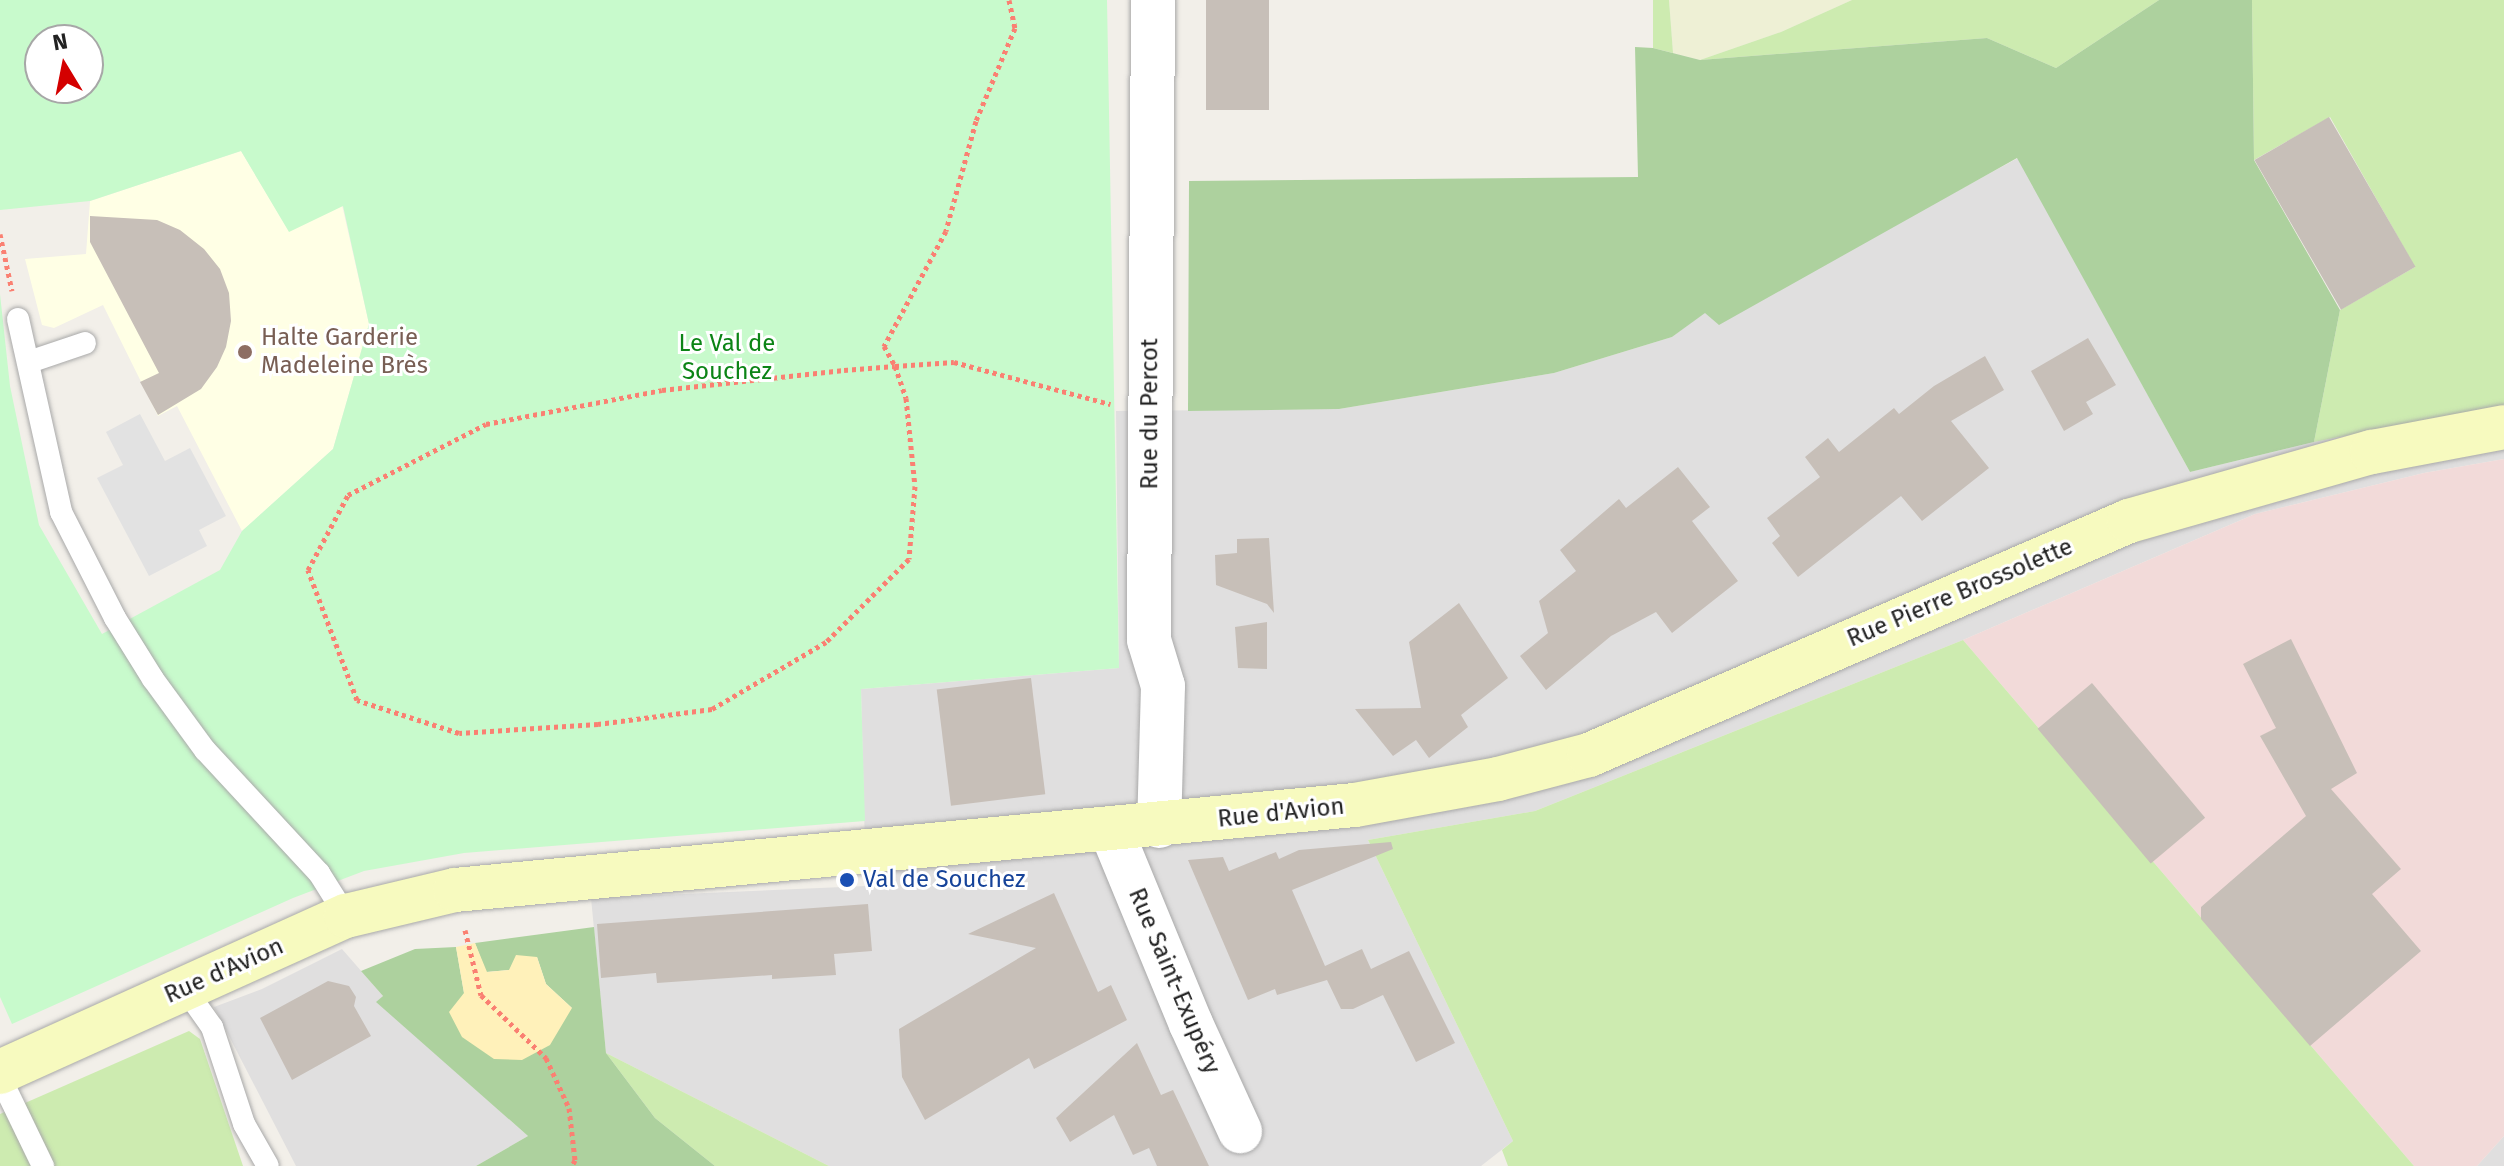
<!DOCTYPE html>
<html>
<head>
<meta charset="utf-8">
<style>
  body { margin:0 }
  #map { position:relative; width:2504px; height:1166px; overflow:hidden; background:#f2efe9; font-family:"Fira Sans",sans-serif }
  div>[style] { position:absolute }
  .residential>* { inset:0; background:#e0dfdf }
  .commercial>* { inset:0; background:#f2dad9 }
  .education>* { inset:0; background:#ffffe5 }
  .farmland>* { inset:0; background:#eef0d5 }
  .grass>* { inset:0; background:#cdebb0 }
  .forest>* { inset:0; background:#add19e }
  .sand>* { inset:0; background:#fff1ba }
  .park>* { inset:0; background:#c8facc }
  .parking>* { inset:0; background:#e2e2e2 }
  .building>* { inset:0; background:#c7bfb8; transform-origin:0 0 }
  .path>* { height:5px; margin-top:-2.5px; transform-origin:0; background:repeating-linear-gradient(90deg,#fa8072 0 4px,transparent 0 8px) }
  .roads { filter:drop-shadow(0 0 2px #a9a9a9) drop-shadow(0 0 2px #a9a9a9) }
  .lane>* { height:22px; margin:-11px; padding:0 11px; transform-origin:11px; border-radius:11px; background:#fff }
  .street>* { height:44px; margin:-22px; padding:0 22px; transform-origin:22px; border-radius:22px; background:#fff }
  .secondary>* { height:44px; margin:-22px; padding:0 22px; transform-origin:22px; border-radius:22px; background:#f7fabf }
  .dots>* { width:22px; height:22px; translate:-50% -50%; box-sizing:border-box; border:4px solid #fff; border-radius:50% }
  span { translate:-50% -50%; white-space:nowrap; text-align:center; line-height:1.15; -webkit-text-stroke:6px #fff; paint-order:stroke }
  .education-label { font-size:24px; color:#785e54 }
  .left { translate:0 -50%; text-align:left }
  .park-label { font-size:24px; color:#0c8416 }
  .street-label { font-size:24px; color:#222 }
  .transit-label { font-size:24px; color:#164399 }
  .north { position:absolute; left:24px; top:24px; width:80px; height:80px; box-sizing:border-box; background:#fff; border:2px solid #a7a7a7; border-radius:50%; rotate:350deg; font-size:22px; font-weight:700; line-height:32px; text-align:center; color:#222 }
  .north::after { content:''; display:block; margin:auto; width:28px; height:36px; background:#d40000; clip-path:polygon(50% 0,100% 100%,50% 72%,0 100%) }
</style>
</head>
<body>
<div id="map">
  <div class="residential">
    <i style="clip-path:polygon(2018px 158px,2190px 472px,2314px 442px,2504px 405px,2504px 459px,2424px 473px,2255px 514px,1963px 640px,1535px 811px,1368px 840px,1513px 1141px,1481px 1166px,829px 1166px,606px 1053px,591px 898px,866px 886px,861px 689px,1119px 668px,1116px 411px,1339px 409px,1554px 373px,1672px 337px,1705px 312px,1889px 228px)"></i>
    <i style="clip-path:polygon(342px 949px,383px 996px,377px 1002px,528px 1136px,476px 1166px,296px 1166px,214px 1007px,262px 989px)"></i>
    <i style="clip-path:polygon(2504px 1136px,2504px 1166px,2477px 1166px)"></i>
  </div>
  <div class="commercial">
    <i style="clip-path:polygon(2504px 459px,2504px 1136px,2477px 1166px,2414px 1166px,1963px 640px,2255px 514px,2424px 473px)"></i>
  </div>
  <div class="education">
    <i style="clip-path:polygon(241px 151px,289px 231px,342px 205px,369px 324px,333px 449px,242px 531px,177px 406px,158px 416px,103px 305px,54px 328px,42px 325px,25px 259px,86px 254px,90px 201px)"></i>
  </div>
  <div class="farmland">
    <i style="clip-path:polygon(1669px 0,1852px 0,1781px 32px,1700px 60px,1673px 53px)"></i>
  </div>
  <div class="grass">
    <i style="clip-path:polygon(1653px 0,1669px 0,1673px 53px,1653px 48px)"></i>
    <i style="clip-path:polygon(1852px 0,2159px 0,2056px 68px,1987px 38px,1700px 60px,1781px 32px)"></i>
    <i style="clip-path:polygon(2252px 0,2504px 0,2504px 405px,2314px 442px,2340px 310px,2415px 267px,2330px 117px,2254px 160px)"></i>
    <i style="clip-path:polygon(1963px 640px,2414px 1166px,1508px 1166px,1502px 1150px,1513px 1141px,1368px 840px,1535px 811px)"></i>
    <i style="clip-path:polygon(189px 1031px,200px 1039px,243px 1166px,0 1166px,0 1114px)"></i>
    <i style="clip-path:polygon(606px 1053px,829px 1166px,715px 1166px,655px 1118px)"></i>
  </div>
  <div class="forest">
    <i style="clip-path:polygon(2159px 0,2252px 0,2254px 160px,2340px 310px,2314px 442px,2190px 472px,2017px 158px,1719px 325px,1705px 313px,1672px 337px,1554px 373px,1339px 409px,1188px 411px,1189px 181px,1638px 177px,1635px 47px,1653px 48px,1700px 60px,1987px 38px,2056px 68px)"></i>
    <i style="clip-path:polygon(594px 927px,606px 1053px,655px 1118px,715px 1166px,476px 1166px,528px 1136px,376px 1002px,383px 996px,361px 971px,415px 949px,456px 947px,464px 993px,572px 1008px,546px 984px,537px 957px,509px 970px,486px 972px,475px 943px)"></i>
  </div>
  <div class="sand">
    <i style="clip-path:polygon(475px 943px,487px 972px,509px 970px,516px 955px,537px 957px,546px 984px,572px 1008px,550px 1045px,522px 1060px,494px 1059px,462px 1037px,449px 1012px,464px 993px,456px 947px)"></i>
  </div>
  <div class="park">
    <i style="clip-path:polygon(evenodd,0 0,1107px 0,1119px 668px,861px 689px,865px 821px,464px 853px,364px 871px,293px 898px,12px 1024px,0 997px,0 294px,10px 386px,39px 525px,102px 634px,220px 570px,242px 531px,333px 449px,369px 324px,343px 206px,289px 232px,241px 151px,90px 201px,0 210px,0 0,40px 40px,88px 40px,88px 88px,40px 88px,40px 40px)"></i>
  </div>
  <div class="parking">
    <i style="clip-path:polygon(140px 414px,165px 461px,190px 448px,226px 516px,199px 530px,207px 546px,149px 576px,97px 478px,123px 465px,106px 432px)"></i>
  </div>
  <div class="building">
    <i style="left:1206px;top:0;width:63px;height:110px"></i>
    <i style="left:2329px;top:117px;width:173px;height:86px;rotate:60deg"></i>
    <i style="clip-path:polygon(90px 216px,157px 220px,180px 230px,204px 249px,220px 269px,229px 293px,231px 321px,226px 347px,217px 367px,201px 389px,158px 415px,140px 382px,159px 373px,90px 242px)"></i>
    <i style="clip-path:polygon(2088px 338px,2116px 385px,2086px 402px,2093px 414px,2064px 431px,2031px 371px)"></i>
    <i style="clip-path:polygon(1985px 356px,2004px 390px,1951px 421px,1989px 468px,1922px 521px,1901px 496px,1798px 577px,1772px 543px,1780px 536px,1767px 518px,1820px 477px,1805px 457px,1828px 438px,1839px 452px,1894px 408px,1899px 414px,1934px 386px)"></i>
    <i style="clip-path:polygon(1678px 467px,1710px 507px,1692px 521px,1738px 581px,1672px 633px,1656px 612px,1611px 636px,1546px 690px,1520px 656px,1548px 633px,1539px 601px,1576px 571px,1560px 550px,1619px 499px,1626px 508px)"></i>
    <i style="clip-path:polygon(1269px 538px,1274px 613px,1267px 604px,1216px 585px,1215px 555px,1237px 553px,1237px 539px)"></i>
    <i style="clip-path:polygon(1459px 603px,1508px 678px,1461px 715px,1468px 727px,1429px 758px,1416px 740px,1393px 756px,1355px 709px,1421px 708px,1409px 642px)"></i>
    <i style="clip-path:polygon(1267px 622px,1267px 669px,1238px 668px,1235px 627px)"></i>
    <i style="clip-path:polygon(2291px 639px,2357px 773px,2331px 789px,2401px 869px,2372px 894px,2421px 951px,2310px 1046px,2201px 919px,2201px 907px,2306px 816px,2260px 736px,2276px 728px,2243px 664px)"></i>
    <i style="left:1031px;top:678px;width:117px;height:95px;rotate:83deg"></i>
    <i style="left:2092px;top:683px;width:176px;height:71px;rotate:50deg"></i>
    <i style="clip-path:polygon(1391px 842px,1393px 849px,1292px 890px,1325px 966px,1362px 949px,1371px 969px,1409px 951px,1455px 1043px,1416px 1062px,1383px 995px,1353px 1009px,1341px 1009px,1327px 980px,1277px 995px,1275px 989px,1248px 1000px,1188px 860px,1223px 857px,1229px 871px,1276px 852px,1279px 859px,1299px 850px)"></i>
    <i style="clip-path:polygon(1054px 893px,1098px 992px,1111px 985px,1127px 1020px,1034px 1069px,1029px 1058px,925px 1120px,902px 1077px,899px 1029px,1036px 948px,968px 934px)"></i>
    <i style="clip-path:polygon(868px 904px,872px 951px,834px 954px,836px 975px,772px 979px,772px 975px,657px 983px,656px 973px,601px 978px,597px 924px)"></i>
    <i style="clip-path:polygon(328px 981px,349px 986px,356px 997px,354px 1006px,371px 1036px,292px 1080px,260px 1018px)"></i>
    <i style="clip-path:polygon(1137px 1043px,1161px 1095px,1173px 1090px,1209px 1166px,1157px 1166px,1149px 1148px,1133px 1155px,1114px 1115px,1070px 1142px,1056px 1118px)"></i>
  </div>
  <div class="path">
    <i style="left:1009px;top:0;width:29px;rotate:78deg"></i>
    <i style="left:1015px;top:28px;width:101px;rotate:112.8deg"></i>
    <i style="left:976px;top:121px;width:114px;rotate:105.3deg"></i>
    <i style="left:946px;top:231px;width:131px;rotate:118.3deg"></i>
    <i style="left:884px;top:346px;width:23px;rotate:61deg"></i>
    <i style="left:895px;top:366px;width:34px;rotate:71deg"></i>
    <i style="left:906px;top:398px;width:88px;rotate:84.2deg"></i>
    <i style="left:915px;top:486px;width:73px;rotate:94.7deg"></i>
    <i style="left:909px;top:559px;width:117px;rotate:135deg"></i>
    <i style="left:826px;top:642px;width:132px;rotate:149.6deg"></i>
    <i style="left:712px;top:709px;width:115px;rotate:172.5deg"></i>
    <i style="left:598px;top:724px;width:139px;rotate:176.3deg"></i>
    <i style="left:459px;top:733px;width:107px;rotate:-162.1deg"></i>
    <i style="left:357px;top:700px;width:139px;rotate:-110.7deg"></i>
    <i style="left:308px;top:570px;width:85px;rotate:-61.9deg"></i>
    <i style="left:348px;top:495px;width:155px;rotate:-27.2deg"></i>
    <i style="left:486px;top:424px;width:179px;rotate:-10.9deg"></i>
    <i style="left:662px;top:390px;width:183px;rotate:-6.3deg"></i>
    <i style="left:844px;top:370px;width:51px;rotate:-4.5deg"></i>
    <i style="left:895px;top:366px;width:59px;rotate:-3.9deg"></i>
    <i style="left:954px;top:362px;width:162px;rotate:15.1deg"></i>
    <i style="left:0;top:234px;width:58px;rotate:78.1deg"></i>
    <i style="left:465px;top:930px;width:67px;rotate:76.2deg"></i>
    <i style="left:481px;top:995px;width:91px;rotate:44.1deg"></i>
    <i style="left:546px;top:1058px;width:55px;rotate:65.3deg"></i>
    <i style="left:569px;top:1108px;width:52px;rotate:83.4deg"></i>
    <i style="left:575px;top:1160px;width:7px;rotate:117deg"></i>
  </div>
  <div class="roads">
    <div class="lane">
      <i style="left:18px;top:319px;width:198px;rotate:77.4deg"></i>
      <i style="left:61px;top:512px;width:119px;rotate:63deg"></i>
      <i style="left:115px;top:618px;width:72px;rotate:58.1deg"></i>
      <i style="left:153px;top:679px;width:88px;rotate:53.8deg"></i>
      <i style="left:205px;top:750px;width:168px;rotate:47.2deg"></i>
      <i style="left:319px;top:873px;width:51px;rotate:57.9deg"></i>
      <i style="left:29px;top:362px;width:59px;rotate:-18.7deg"></i>
      <i style="left:185px;top:989px;width:47px;rotate:54.6deg"></i>
      <i style="left:212px;top:1027px;width:102px;rotate:71.7deg"></i>
      <i style="left:244px;top:1124px;width:48px;rotate:60.3deg"></i>
      <i style="left:0;top:1077px;width:99px;rotate:64.2deg"></i>
    </div>
    <div class="street">
      <i style="left:1153px;top:0;width:640px;rotate:90.36deg"></i>
      <i style="left:1149px;top:640px;width:48px;rotate:73.1deg"></i>
      <i style="left:1163px;top:686px;width:140px;rotate:91.6deg"></i>
      <i style="left:1111px;top:830px;width:210px;rotate:67.6deg"></i>
      <i style="left:1191px;top:1024px;width:118px;rotate:65.4deg"></i>
    </div>
    <div class="secondary">
      <i style="left:0;top:1072px;width:380px;rotate:-24.3deg"></i>
      <i style="left:346px;top:916px;width:112px;rotate:-13.4deg"></i>
      <i style="left:455px;top:890px;width:904px;rotate:-5.4deg"></i>
      <i style="left:1355px;top:805px;width:145px;rotate:-10.3deg"></i>
      <i style="left:1498px;top:779px;width:94px;rotate:-14.8deg"></i>
      <i style="left:1589px;top:755px;width:589px;rotate:-23.43deg"></i>
      <i style="left:2129px;top:521px;width:253px;rotate:-15.9deg"></i>
      <i style="left:2372px;top:452px;width:134px;rotate:-10.7deg"></i>
    </div>
  </div>
  <div class="dots">
    <i style="left:245px;top:352px;background:#8d6e63"></i>
    <i style="left:847px;top:880px;background:#1a4fb4"></i>
  </div>
  <div class="education-label">
    <span class="left" style="left:261px;top:352px">Halte Garderie<br>Madeleine Brès</span>
  </div>
  <div class="park-label">
    <span style="left:727px;top:358px">Le Val de<br>Souchez</span>
  </div>
  <div class="street-label">
    <span style="left:1150px;top:414px;rotate:-90deg">Rue du Percot</span>
    <span style="left:1960px;top:593px;rotate:-23deg">Rue Pierre Brossolette</span>
    <span style="left:1281px;top:813px;rotate:-6deg">Rue d'Avion</span>
    <span style="left:224px;top:971px;rotate:-24deg">Rue d'Avion</span>
    <span style="left:1174px;top:981px;rotate:67deg">Rue Saint-Exupéry</span>
  </div>
  <div class="transit-label">
    <span class="left" style="left:863px;top:880px">Val de Souchez</span>
  </div>
  <div class="north">N</div>
</div>
</body>
</html>
